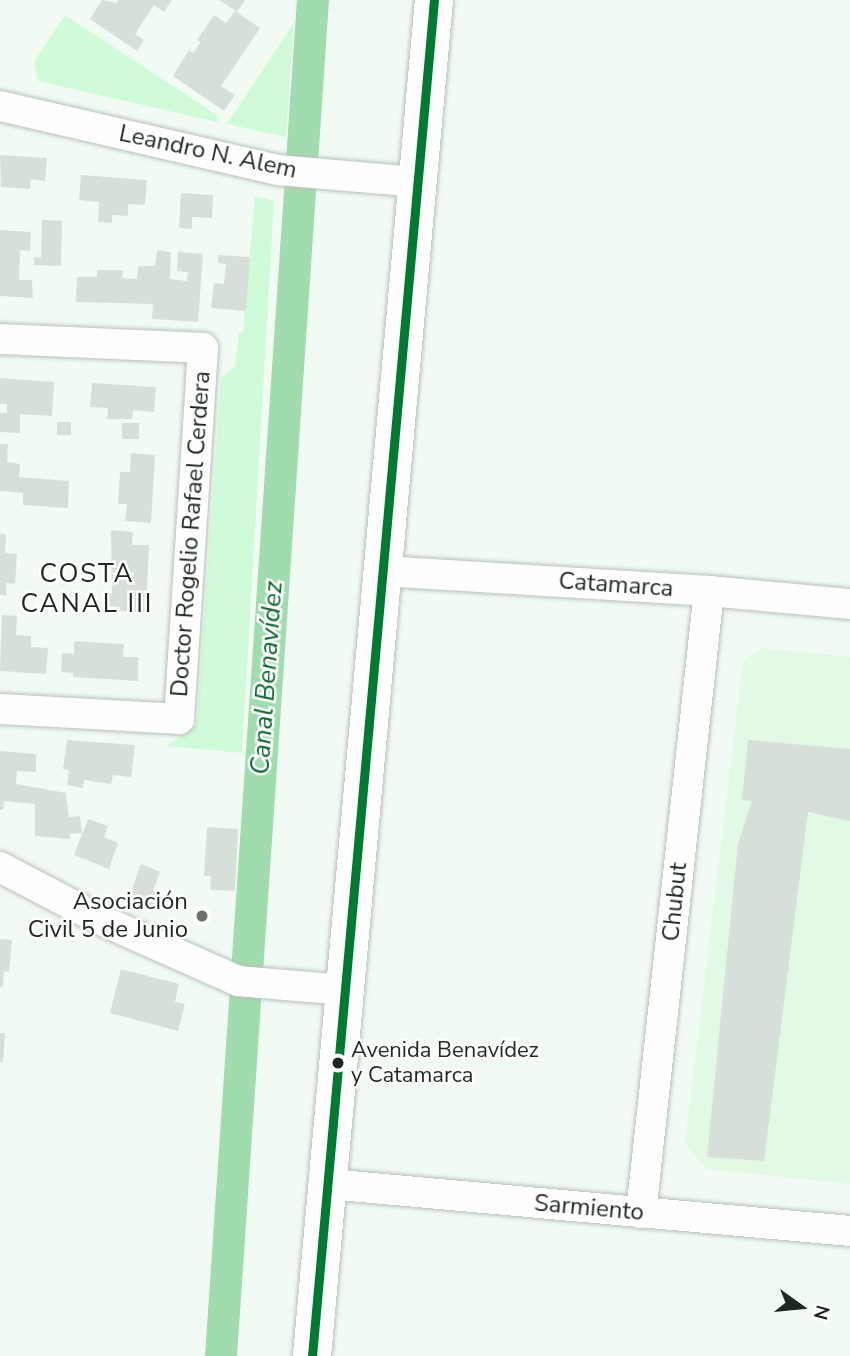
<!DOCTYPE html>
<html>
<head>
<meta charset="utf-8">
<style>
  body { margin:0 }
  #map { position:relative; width:850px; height:1356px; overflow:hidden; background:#f2fbf3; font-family:"Nunito Sans",sans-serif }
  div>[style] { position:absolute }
  .built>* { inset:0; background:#e2f9e5 }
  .green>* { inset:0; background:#d0fbd8 }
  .canal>* { height:32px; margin:-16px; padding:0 16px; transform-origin:16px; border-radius:16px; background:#a1dcae }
  .building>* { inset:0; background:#d6e0d8; transform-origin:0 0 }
  .roads { filter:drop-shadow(0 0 2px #b8c1b9) drop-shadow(0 0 2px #b8c1b9) }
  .street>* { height:30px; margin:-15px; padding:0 15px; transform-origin:15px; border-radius:15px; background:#fdfefd }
  .primary>* { height:38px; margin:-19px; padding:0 19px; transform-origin:19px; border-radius:19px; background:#fdfefd }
  .bus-1>* { height:9px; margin:-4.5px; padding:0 4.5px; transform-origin:4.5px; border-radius:4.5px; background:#007a32 }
  .dots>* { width:19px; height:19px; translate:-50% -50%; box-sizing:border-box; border:4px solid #fff; border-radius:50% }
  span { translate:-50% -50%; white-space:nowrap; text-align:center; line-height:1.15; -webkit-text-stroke:5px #fff; paint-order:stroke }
  .bus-label { font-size:22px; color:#1d281f }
  .left { translate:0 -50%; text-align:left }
  .street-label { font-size:24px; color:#1d281f }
  .poi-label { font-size:24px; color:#1d281f }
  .right { translate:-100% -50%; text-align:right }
  .neighbourhood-label { font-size:26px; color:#1d281f; letter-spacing:2px }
  .water-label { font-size:26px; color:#07652d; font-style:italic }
  .north { position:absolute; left:766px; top:1272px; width:70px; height:70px; -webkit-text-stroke:5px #fff; paint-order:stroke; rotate:105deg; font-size:19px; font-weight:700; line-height:28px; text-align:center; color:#1d281f }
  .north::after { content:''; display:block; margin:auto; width:24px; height:32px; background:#1d281f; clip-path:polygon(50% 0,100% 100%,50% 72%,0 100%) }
</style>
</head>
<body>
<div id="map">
  <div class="built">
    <i style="clip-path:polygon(763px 648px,850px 657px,850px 1184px,706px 1169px,685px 1143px,743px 662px)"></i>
  </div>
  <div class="green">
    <i style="clip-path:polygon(65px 15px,220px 117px,217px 122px,38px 81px,34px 62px)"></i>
    <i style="clip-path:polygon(294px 22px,286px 137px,227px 124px)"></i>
    <i style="clip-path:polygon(255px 196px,274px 201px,242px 753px,167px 746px,197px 724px,221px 378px,235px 366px,239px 333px,243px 333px)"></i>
  </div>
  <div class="canal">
    <i style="left:221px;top:1356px;width:1359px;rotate:-86.12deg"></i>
  </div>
  <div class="building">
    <i style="clip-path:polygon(102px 0,117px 3px,119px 0,172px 0,164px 12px,154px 5px,135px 34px,144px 40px,137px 51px,90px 19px)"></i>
    <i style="clip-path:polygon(219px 0,245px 0,237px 12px)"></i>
    <i style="clip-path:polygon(235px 11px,260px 28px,221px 86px,235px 95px,224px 111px,173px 76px,189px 50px,193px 53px,201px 42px,197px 40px,214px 15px,226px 23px)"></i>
    <i style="clip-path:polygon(0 155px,47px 158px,45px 181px,31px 179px,30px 189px,1px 187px)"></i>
    <i style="clip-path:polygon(81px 175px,147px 180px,145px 205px,128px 204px,128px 216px,112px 215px,112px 223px,98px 222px,99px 202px,79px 200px)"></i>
    <i style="clip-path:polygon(181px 193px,213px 195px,212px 218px,192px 217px,192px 229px,179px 228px)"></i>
    <i style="clip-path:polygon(42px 220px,62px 221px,61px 266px,34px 265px,34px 257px,41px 258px)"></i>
    <i style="clip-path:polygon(0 230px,31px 232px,30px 251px,20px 250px,19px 280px,32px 280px,33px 298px,0 296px)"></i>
    <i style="clip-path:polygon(157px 250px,171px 252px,170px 279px,187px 281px,188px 272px,177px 271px,178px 252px,203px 254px,198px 322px,152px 319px,153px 304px,76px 302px,77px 277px,97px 277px,97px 270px,123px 270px,122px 278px,137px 279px,138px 266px,155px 266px)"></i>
    <i style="clip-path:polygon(218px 255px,250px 257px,246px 311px,211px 308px,214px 283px,224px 284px,226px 264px,218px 263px)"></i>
    <i style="clip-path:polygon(0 378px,54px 382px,52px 416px,20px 414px,20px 433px,0 432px,0 413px,7px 413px,7px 404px,0 404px)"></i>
    <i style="clip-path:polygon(92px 383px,156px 387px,154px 412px,133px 410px,132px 419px,107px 419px,108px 408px,90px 407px)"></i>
    <i style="left:57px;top:422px;width:14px;height:13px"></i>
    <i style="left:122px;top:423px;width:17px;height:16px"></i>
    <i style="clip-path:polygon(0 444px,8px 444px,7px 462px,20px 464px,19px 477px,69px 481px,68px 508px,23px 505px,23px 493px,0 491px)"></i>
    <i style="clip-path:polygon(131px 453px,155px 455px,151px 523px,125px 521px,127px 504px,118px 504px,120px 472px,130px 472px)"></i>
    <i style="clip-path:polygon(111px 530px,133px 532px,132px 545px,149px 545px,146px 612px,120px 611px,120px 607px,106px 606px,107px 593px,112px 594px)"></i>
    <i style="clip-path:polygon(0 534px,6px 534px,5px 553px,17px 554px,15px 584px,6px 583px,6px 595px,0 595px)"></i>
    <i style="clip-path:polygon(2px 615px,17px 616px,16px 635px,31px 636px,31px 647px,48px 648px,46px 674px,0 671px)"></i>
    <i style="clip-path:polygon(74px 641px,124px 644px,123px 657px,138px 657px,138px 681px,73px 677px,73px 673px,61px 672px,62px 653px,74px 654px)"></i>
    <i style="clip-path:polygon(67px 740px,135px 745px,131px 777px,113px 775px,111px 784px,84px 780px,83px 788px,67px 785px,69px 770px,63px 769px)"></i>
    <i style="clip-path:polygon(748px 740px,850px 749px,850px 821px,808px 812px,764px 1161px,707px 1157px,738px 844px,752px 801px,742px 800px)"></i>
    <i style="clip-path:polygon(0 751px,36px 754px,36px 772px,17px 771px,16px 784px,66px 793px,69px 817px,80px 816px,82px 833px,70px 834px,70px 839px,35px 836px,35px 804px,4px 801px,3px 810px,0 810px)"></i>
    <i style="clip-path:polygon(88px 819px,108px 826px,104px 837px,118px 843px,109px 869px,74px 855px)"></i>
    <i style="clip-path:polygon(207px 827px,238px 829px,235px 891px,210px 890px,211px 876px,204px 876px)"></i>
    <i style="clip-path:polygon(141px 864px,160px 872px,153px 891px,159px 894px,153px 907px,129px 897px)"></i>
    <i style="clip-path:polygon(0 939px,12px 940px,9px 972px,4px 971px,3px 987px,0 986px)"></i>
    <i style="clip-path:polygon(121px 969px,179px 984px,175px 1002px,185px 1004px,178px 1031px,110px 1013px)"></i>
    <i style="clip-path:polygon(0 1033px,5px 1033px,3px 1062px,0 1062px)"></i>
  </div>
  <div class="roads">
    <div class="street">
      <i style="left:0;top:106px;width:285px;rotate:13deg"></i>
      <i style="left:278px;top:170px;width:141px;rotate:4.9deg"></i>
      <i style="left:0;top:339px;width:203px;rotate:2.5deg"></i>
      <i style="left:203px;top:348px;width:372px;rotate:93.7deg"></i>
      <i style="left:179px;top:719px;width:179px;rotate:-176.8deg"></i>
      <i style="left:382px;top:571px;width:328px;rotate:3.5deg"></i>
      <i style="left:709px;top:591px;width:142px;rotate:5.3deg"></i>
      <i style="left:0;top:867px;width:114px;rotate:27.7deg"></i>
      <i style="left:101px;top:920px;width:150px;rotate:24deg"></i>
      <i style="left:238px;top:981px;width:107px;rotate:4.8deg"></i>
      <i style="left:328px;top:1184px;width:524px;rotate:5.14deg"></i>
      <i style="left:641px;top:1213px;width:626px;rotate:-83.76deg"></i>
    </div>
    <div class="primary">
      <i style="left:312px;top:1356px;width:1361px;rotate:-84.86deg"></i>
    </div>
  </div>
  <div class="bus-1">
    <i style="left:312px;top:1356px;width:1361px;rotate:-84.86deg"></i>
  </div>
  <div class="dots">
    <i style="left:202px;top:916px;background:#687269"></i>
    <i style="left:338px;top:1063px;background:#1d281f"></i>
  </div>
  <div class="bus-label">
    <span class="left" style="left:351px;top:1063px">Avenida Benavídez<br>y Catamarca</span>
  </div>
  <div class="street-label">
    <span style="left:208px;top:152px;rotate:12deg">Leandro N. Alem</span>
    <span style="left:191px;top:534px;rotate:-86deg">Doctor Rogelio Rafael Cerdera</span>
    <span style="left:616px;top:585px;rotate:4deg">Catamarca</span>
    <span style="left:675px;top:902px;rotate:-84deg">Chubut</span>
    <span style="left:589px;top:1208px;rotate:5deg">Sarmiento</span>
  </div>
  <div class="poi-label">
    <span class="right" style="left:188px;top:916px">Asociación<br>Civil 5 de Junio</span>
  </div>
  <div class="neighbourhood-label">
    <span style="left:87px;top:589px">COSTA<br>CANAL III</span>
  </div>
  <div class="water-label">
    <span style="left:267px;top:678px;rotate:-86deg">Canal Benavídez</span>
  </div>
  <div class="north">N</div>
</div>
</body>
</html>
